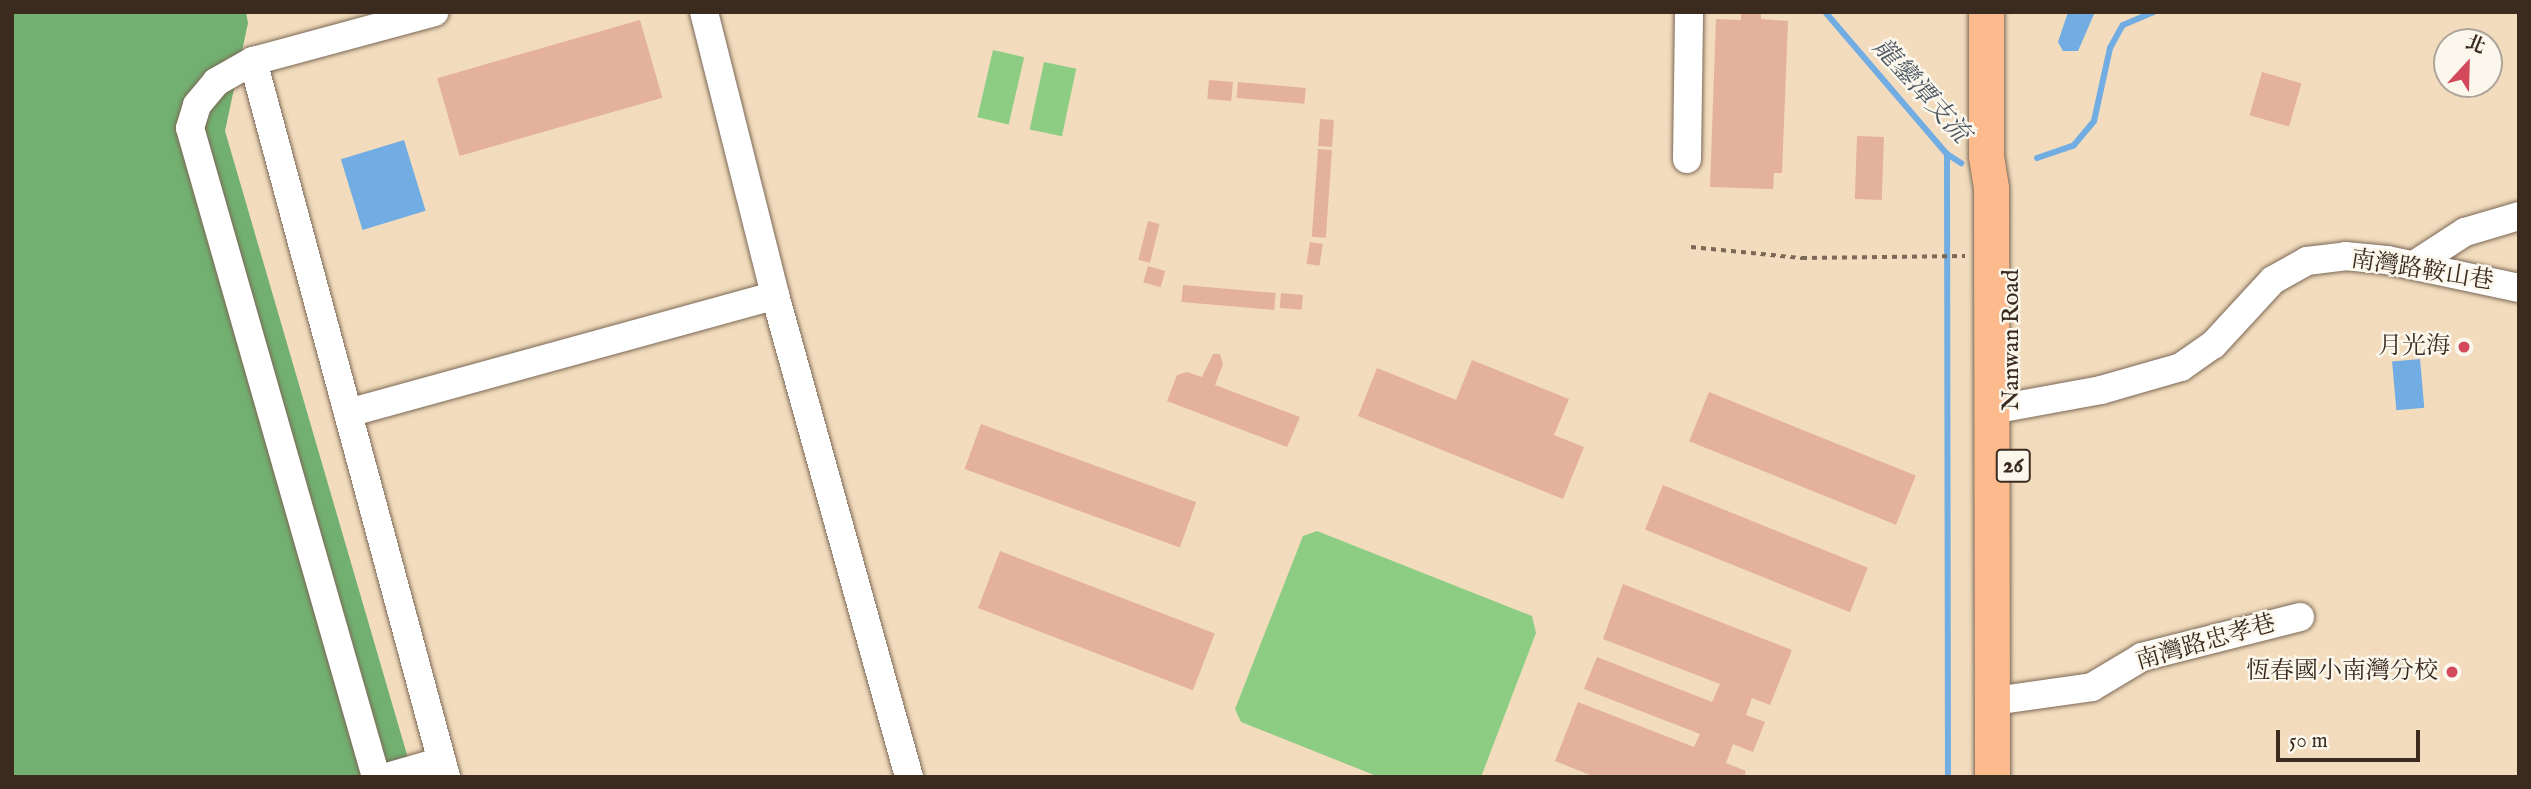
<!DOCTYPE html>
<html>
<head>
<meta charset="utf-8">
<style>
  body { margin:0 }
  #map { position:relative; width:2531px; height:789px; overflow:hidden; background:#f2dcbd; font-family:"IM FELL English","Noto Serif TC",serif }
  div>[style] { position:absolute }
  .green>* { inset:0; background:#8dcd83; transform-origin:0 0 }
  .forest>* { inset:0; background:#72b071 }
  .water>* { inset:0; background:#71ade2; transform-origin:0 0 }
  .stream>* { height:6px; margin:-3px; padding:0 3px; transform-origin:3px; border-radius:3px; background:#71ade2 }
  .building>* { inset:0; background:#e4b19c; transform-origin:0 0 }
  .path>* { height:3.5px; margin-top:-1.75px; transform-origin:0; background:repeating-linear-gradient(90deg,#7b6856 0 5px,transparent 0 10px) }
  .roads { filter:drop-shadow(0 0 2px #7b6856) drop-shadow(0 0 2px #7b6856) }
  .minor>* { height:28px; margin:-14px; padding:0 14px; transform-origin:14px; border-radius:14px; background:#fff }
  .major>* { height:35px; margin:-17.5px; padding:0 17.5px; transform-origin:17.5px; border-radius:17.5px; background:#fcba8d }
  .dots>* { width:19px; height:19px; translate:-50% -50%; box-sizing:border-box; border:4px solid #fbf7ec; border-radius:50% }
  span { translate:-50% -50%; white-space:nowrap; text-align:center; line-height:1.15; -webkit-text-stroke:5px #fbf7ec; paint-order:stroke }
  .shield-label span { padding:2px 5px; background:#fbf7ec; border:2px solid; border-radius:5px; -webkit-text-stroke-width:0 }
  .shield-label { font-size:23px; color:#3b2a1e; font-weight:700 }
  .street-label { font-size:24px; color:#3b2a1e }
  .poi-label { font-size:24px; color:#3b2a1e }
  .right { translate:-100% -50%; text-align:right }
  .water-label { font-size:26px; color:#4e5863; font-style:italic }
  .frame { position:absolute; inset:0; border:14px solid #3b2a1e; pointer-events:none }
  .north { position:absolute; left:2433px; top:28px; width:70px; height:70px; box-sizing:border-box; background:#fbf7ec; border:2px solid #aea59a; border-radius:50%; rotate:22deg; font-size:19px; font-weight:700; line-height:28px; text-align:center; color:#3b2a1e }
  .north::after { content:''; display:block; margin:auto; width:24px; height:32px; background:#d1495b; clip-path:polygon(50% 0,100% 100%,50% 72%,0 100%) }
  .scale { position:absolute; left:2276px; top:730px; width:144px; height:32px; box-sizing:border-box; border:4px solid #3b2a1e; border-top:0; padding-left:9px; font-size:21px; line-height:24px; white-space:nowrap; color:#3b2a1e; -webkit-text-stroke:5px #fbf7ec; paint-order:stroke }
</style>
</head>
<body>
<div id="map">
  <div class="green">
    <i style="left:993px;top:50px;width:32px;height:69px;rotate:13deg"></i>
    <i style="left:1044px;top:62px;width:33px;height:69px;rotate:12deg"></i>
    <i style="clip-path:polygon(1317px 531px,1532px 616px,1536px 633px,1481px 777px,1379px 777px,1241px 722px,1235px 709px,1303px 536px)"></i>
  </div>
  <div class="forest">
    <i style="clip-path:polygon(12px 12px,246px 12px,248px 23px,225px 131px,410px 765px,364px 777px,12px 777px)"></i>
  </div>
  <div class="water">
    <i style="clip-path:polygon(2068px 12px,2095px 12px,2078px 51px,2063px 51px,2058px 42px)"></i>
    <i style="left:404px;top:140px;width:74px;height:66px;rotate:73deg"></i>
    <i style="left:2420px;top:359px;width:49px;height:28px;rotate:85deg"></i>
  </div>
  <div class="stream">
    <i style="left:1826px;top:13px;width:186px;rotate:49.4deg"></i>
    <i style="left:1947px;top:154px;width:17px;rotate:33deg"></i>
    <i style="left:1947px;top:154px;width:623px;rotate:89.91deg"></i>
    <i style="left:2037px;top:158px;width:39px;rotate:-19deg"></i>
    <i style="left:2074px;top:145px;width:31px;rotate:-50deg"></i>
    <i style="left:2094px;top:121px;width:75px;rotate:-77.6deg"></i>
    <i style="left:2110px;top:48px;width:26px;rotate:-61deg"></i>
    <i style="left:2123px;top:25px;width:34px;rotate:-23deg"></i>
  </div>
  <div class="building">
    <i style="clip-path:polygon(1741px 12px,1761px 12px,1761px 19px,1788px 21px,1782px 173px,1774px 173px,1773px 189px,1710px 187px,1716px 19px,1741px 20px)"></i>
    <i style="left:640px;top:20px;width:81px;height:211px;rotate:74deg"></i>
    <i style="left:2262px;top:72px;width:41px;height:45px;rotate:16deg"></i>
    <i style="left:1209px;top:80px;width:24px;height:19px;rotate:5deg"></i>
    <i style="left:1238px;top:82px;width:68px;height:16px;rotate:5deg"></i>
    <i style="left:1320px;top:119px;width:14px;height:27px;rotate:4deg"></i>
    <i style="left:1857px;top:136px;width:27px;height:63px;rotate:2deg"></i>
    <i style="left:1318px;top:149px;width:14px;height:88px;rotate:4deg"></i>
    <i style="left:1148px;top:221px;width:12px;height:40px;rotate:14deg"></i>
    <i style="left:1310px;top:242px;width:13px;height:22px;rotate:9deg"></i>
    <i style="left:1148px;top:266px;width:18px;height:17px;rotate:16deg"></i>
    <i style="left:1183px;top:285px;width:93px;height:17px;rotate:5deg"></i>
    <i style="left:1281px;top:293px;width:22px;height:15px;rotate:5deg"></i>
    <i style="clip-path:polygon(1213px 354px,1220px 354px,1223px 364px,1215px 385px,1300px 417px,1287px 447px,1167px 401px,1177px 375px,1187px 372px,1202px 377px)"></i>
    <i style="clip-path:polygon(1472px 360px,1569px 399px,1554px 435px,1584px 447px,1563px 499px,1358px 416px,1377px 368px,1456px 400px)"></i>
    <i style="left:1709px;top:392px;width:223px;height:53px;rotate:22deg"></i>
    <i style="left:981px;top:424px;width:229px;height:48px;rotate:20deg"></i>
    <i style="left:1663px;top:485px;width:221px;height:48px;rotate:22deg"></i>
    <i style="left:1000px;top:551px;width:230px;height:61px;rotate:21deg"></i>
    <i style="clip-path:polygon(1623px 584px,1792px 650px,1770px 705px,1752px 698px,1746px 715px,1765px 722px,1753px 752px,1733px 744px,1726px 763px,1746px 771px,1744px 777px,1595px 777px,1555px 761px,1578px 702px,1694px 747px,1700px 734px,1584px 689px,1597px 657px,1712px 702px,1720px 684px,1603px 639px)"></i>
  </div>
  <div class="path">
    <i style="left:1691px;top:247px;width:112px;rotate:5.7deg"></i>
    <i style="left:1802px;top:258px;width:163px;rotate:-0.7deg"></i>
  </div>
  <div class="roads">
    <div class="minor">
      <i style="left:704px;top:12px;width:292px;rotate:75.9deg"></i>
      <i style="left:775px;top:295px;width:500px;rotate:74.46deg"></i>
      <i style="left:253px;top:61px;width:742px;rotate:74.91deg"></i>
      <i style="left:1687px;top:159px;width:147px;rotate:-89.2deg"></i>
      <i style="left:2414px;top:265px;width:61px;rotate:-32.9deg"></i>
      <i style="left:2465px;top:232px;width:56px;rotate:-16.5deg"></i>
      <i style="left:1992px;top:410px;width:111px;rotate:-10.4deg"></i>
      <i style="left:2101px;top:390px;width:83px;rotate:-16deg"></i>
      <i style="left:2181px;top:367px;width:39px;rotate:-35deg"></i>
      <i style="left:2213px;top:345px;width:88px;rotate:-47.3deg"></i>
      <i style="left:2273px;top:280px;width:39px;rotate:-29deg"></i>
      <i style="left:2307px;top:261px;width:38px;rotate:-7deg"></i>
      <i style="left:2345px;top:256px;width:42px;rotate:5.4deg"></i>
      <i style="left:2387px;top:260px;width:135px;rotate:12deg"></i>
      <i style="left:348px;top:413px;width:443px;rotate:-15.4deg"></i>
      <i style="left:1994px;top:701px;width:99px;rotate:-8.1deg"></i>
      <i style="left:2092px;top:687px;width:58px;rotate:-31deg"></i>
      <i style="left:2142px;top:657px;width:163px;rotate:-14.2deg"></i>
      <i style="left:376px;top:777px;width:675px;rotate:-105.99deg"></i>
      <i style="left:190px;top:128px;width:24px;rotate:-73deg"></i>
      <i style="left:197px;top:105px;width:30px;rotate:-50deg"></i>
      <i style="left:216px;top:82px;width:43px;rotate:-29.6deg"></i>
      <i style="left:253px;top:61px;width:188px;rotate:-15.1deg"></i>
      <i style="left:387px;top:777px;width:57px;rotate:-16.2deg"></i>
    </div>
    <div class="major">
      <i style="left:1986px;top:12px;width:144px;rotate:90deg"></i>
      <i style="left:1986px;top:156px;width:32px;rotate:81deg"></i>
      <i style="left:1991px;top:188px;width:589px;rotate:89.9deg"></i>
    </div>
  </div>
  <div class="dots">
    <i style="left:2464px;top:347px;background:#d1495b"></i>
    <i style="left:2452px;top:672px;background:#d1495b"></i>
  </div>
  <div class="shield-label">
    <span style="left:2013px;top:466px">26</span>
  </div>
  <div class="street-label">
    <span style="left:2422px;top:271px;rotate:9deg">南灣路鞍山巷</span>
    <span style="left:2012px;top:340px;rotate:-90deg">Nanwan Road</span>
    <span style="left:2206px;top:643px;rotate:-16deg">南灣路忠孝巷</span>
  </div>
  <div class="poi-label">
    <span class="right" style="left:2450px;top:347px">月光海</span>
    <span class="right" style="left:2438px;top:672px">恆春國小南灣分校</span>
  </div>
  <div class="water-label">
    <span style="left:1921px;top:91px;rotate:48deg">龍鑾潭支流</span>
  </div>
  <div class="frame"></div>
  <div class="north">北</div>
  <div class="scale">50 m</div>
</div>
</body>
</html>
